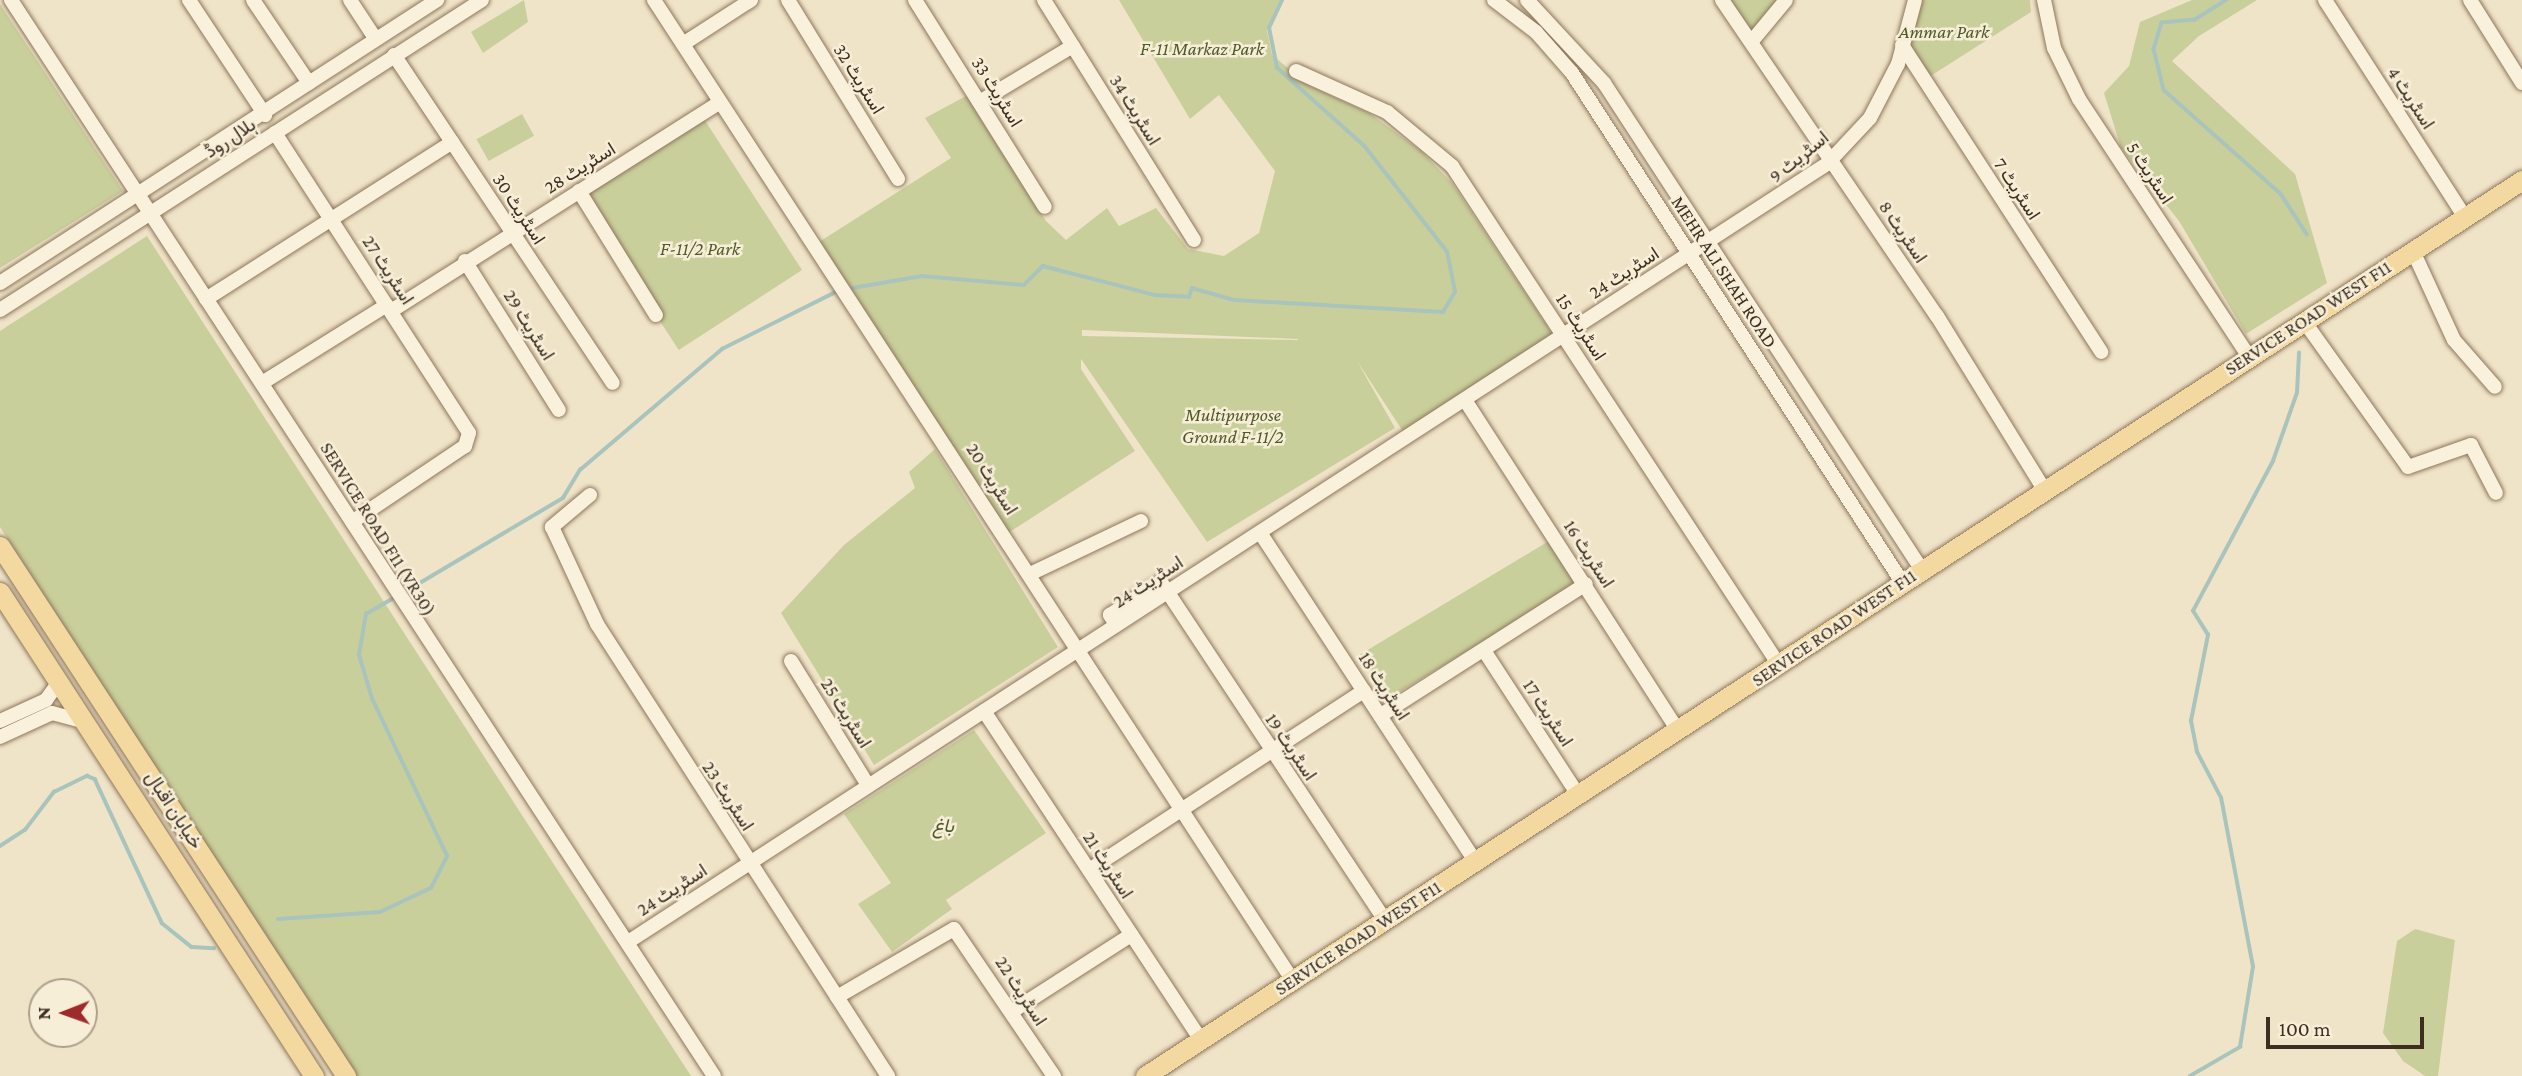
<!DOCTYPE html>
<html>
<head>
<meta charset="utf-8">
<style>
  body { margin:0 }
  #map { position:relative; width:2522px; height:1076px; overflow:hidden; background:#f0e4c8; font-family:"Crimson Pro",Vazirmatn,serif }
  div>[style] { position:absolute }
  .green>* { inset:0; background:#c9cf9b; transform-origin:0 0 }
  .stream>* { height:3.5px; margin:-1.75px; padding:0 1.75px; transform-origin:1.75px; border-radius:1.75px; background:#a9c4bc }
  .roads { filter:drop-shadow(0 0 2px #8d765c) drop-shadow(0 0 2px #8d765c) }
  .minor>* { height:14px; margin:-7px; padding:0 7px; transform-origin:7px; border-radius:7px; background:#faf1dc }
  .major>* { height:19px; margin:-9.5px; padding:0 9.5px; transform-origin:9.5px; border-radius:9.5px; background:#f3d9a0 }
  span { translate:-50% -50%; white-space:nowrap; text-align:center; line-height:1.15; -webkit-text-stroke:5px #f7eed8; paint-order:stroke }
  .park-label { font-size:19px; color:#4d5a26; font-style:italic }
  .street-label { font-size:19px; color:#3d2e20 }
  .north { position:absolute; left:28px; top:978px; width:70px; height:70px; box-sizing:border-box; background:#f7eed8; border:2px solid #ada18e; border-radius:50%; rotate:269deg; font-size:19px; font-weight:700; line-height:28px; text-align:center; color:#3d2e20 }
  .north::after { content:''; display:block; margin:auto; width:24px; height:32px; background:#9e2a2b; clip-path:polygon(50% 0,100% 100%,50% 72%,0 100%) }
  .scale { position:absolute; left:2266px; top:1017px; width:158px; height:32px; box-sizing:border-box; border:4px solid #3d2e20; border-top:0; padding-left:9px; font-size:21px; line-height:24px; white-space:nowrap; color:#3d2e20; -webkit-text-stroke:5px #f7eed8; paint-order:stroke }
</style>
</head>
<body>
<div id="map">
  <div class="green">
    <i style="clip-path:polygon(524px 0,528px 22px,483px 53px,471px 32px)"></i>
    <i style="clip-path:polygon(evenodd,1119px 0,1280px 0,1267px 30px,1272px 55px,1310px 86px,1369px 113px,1421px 151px,1452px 183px,1553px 335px,1404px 433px,1357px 361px,1395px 428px,1207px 542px,1081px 359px,1081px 369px,1135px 451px,1005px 535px,816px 244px,951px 158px,925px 118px,968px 95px,1046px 221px,1066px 240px,1107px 208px,1119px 226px,1156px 208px,1188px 249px,1224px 256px,1259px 233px,1275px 171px,1219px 95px,1190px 119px,1119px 0,1082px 330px,1298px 339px,1298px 340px,1082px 336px,1082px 330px)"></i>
    <i style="clip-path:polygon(1725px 0,1786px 0,1752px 41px)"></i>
    <i style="clip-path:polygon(1918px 0,2030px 0,2031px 12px,1929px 77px,1908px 47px)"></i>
    <i style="clip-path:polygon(2192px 0,2257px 0,2199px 36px,2172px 61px,2295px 174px,2327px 283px,2246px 334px,2179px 221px,2121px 148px,2104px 93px,2129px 66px,2140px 22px)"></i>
    <i style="clip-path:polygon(0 4px,123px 191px,0 268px)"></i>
    <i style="left:522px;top:114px;width:25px;height:52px;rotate:61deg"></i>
    <i style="left:704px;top:119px;width:180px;height:147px;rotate:57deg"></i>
    <i style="clip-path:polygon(147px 236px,691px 1076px,353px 1076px,0 527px,0 331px)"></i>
    <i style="clip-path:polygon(935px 449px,1058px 647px,874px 765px,781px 613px,844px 545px,915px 488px,909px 472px)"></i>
    <i style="left:1549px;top:541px;width:52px;height:220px;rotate:59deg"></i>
    <i style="clip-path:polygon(974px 730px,1046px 833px,946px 900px,952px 909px,892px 952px,858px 904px,891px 883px,844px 814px)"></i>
    <i style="clip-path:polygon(2415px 929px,2455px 940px,2438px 1076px,2425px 1076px,2403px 1061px,2383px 1033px,2397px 941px)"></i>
  </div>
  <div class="stream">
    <i style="left:2227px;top:0;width:38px;rotate:148deg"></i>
    <i style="left:2195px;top:20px;width:33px;rotate:175deg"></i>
    <i style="left:2162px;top:23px;width:27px;rotate:107deg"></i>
    <i style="left:2154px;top:49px;width:42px;rotate:76.3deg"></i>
    <i style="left:2164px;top:90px;width:157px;rotate:41.6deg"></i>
    <i style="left:2281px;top:194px;width:48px;rotate:57deg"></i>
    <i style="left:847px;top:289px;width:76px;rotate:-9.8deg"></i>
    <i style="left:922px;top:276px;width:102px;rotate:5deg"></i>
    <i style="left:1024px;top:285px;width:27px;rotate:-45deg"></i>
    <i style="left:1043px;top:266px;width:116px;rotate:14.5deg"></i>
    <i style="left:1155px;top:295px;width:34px;rotate:3deg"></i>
    <i style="left:1189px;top:297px;width:9px;rotate:-72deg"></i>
    <i style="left:1192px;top:288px;width:44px;rotate:15.9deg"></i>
    <i style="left:1234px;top:300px;width:209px;rotate:3.3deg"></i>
    <i style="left:1443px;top:312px;width:23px;rotate:-59deg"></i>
    <i style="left:1455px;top:292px;width:41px;rotate:-101.3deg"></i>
    <i style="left:1447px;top:252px;width:133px;rotate:-128deg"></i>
    <i style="left:1365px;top:147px;width:118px;rotate:-138.1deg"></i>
    <i style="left:1277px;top:68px;width:41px;rotate:-101.3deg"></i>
    <i style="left:1269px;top:28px;width:31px;rotate:-65deg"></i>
    <i style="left:403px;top:593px;width:186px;rotate:-30.7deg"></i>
    <i style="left:563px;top:498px;width:33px;rotate:-59deg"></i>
    <i style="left:580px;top:470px;width:187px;rotate:-40.4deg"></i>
    <i style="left:722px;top:349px;width:132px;rotate:-26.6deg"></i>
    <i style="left:0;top:846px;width:30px;rotate:-33deg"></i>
    <i style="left:25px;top:830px;width:48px;rotate:-52.7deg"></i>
    <i style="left:54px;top:792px;width:37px;rotate:-26deg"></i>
    <i style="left:87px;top:776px;width:9px;rotate:21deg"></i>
    <i style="left:95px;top:779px;width:159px;rotate:65deg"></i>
    <i style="left:162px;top:923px;width:38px;rotate:39deg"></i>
    <i style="left:192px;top:947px;width:22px;rotate:3deg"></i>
    <i style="left:278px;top:919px;width:102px;rotate:-3.9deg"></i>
    <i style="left:380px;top:912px;width:56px;rotate:-25.2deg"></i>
    <i style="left:431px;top:888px;width:36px;rotate:-63deg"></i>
    <i style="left:447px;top:856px;width:174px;rotate:-115.5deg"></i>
    <i style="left:372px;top:699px;width:46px;rotate:-106.5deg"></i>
    <i style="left:359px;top:655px;width:42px;rotate:-80.3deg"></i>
    <i style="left:366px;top:614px;width:34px;rotate:-30deg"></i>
    <i style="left:2190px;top:1076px;width:58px;rotate:-30.1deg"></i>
    <i style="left:2240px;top:1047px;width:81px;rotate:-80.8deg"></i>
    <i style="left:2253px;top:967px;width:172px;rotate:-100.7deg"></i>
    <i style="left:2221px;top:798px;width:52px;rotate:-117.6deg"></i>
    <i style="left:2197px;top:752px;width:32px;rotate:-101deg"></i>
    <i style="left:2191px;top:721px;width:88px;rotate:-78.8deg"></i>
    <i style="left:2208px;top:635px;width:28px;rotate:-122deg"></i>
    <i style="left:2193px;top:611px;width:170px;rotate:-61.9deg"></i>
    <i style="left:2273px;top:461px;width:72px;rotate:-70.6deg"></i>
    <i style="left:2297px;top:393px;width:40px;rotate:-87.1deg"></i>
  </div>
  <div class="roads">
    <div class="minor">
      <i style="left:11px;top:0;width:1285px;rotate:56.84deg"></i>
      <i style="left:189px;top:0;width:138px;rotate:56.5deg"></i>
      <i style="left:253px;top:0;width:100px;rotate:56deg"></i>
      <i style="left:350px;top:0;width:45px;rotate:56.7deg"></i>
      <i style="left:654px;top:0;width:1171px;rotate:56.92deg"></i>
      <i style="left:788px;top:0;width:210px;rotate:58.4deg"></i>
      <i style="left:915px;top:0;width:244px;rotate:57.9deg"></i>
      <i style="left:1044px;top:0;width:283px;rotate:58deg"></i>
      <i style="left:1494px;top:0;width:53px;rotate:37.3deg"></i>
      <i style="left:1536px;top:32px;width:55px;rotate:48.7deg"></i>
      <i style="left:1572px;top:73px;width:607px;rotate:57.04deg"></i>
      <i style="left:1527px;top:0;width:113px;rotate:47.1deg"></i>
      <i style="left:1604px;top:83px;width:582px;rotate:56.86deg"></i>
      <i style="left:1722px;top:0;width:382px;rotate:55.8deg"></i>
      <i style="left:1937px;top:316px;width:206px;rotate:58.3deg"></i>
      <i style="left:2044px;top:0;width:49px;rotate:78.2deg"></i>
      <i style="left:2054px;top:48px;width:57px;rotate:63.9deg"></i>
      <i style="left:2079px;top:99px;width:309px;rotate:56.6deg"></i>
      <i style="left:2325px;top:0;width:258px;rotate:57.2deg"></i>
      <i style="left:2470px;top:0;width:98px;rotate:57.9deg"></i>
      <i style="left:1752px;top:41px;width:53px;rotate:-50.3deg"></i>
      <i style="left:683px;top:44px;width:81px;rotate:-32.9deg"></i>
      <i style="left:1902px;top:45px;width:366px;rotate:57deg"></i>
      <i style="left:394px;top:55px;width:394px;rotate:56.3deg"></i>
      <i style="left:1296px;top:71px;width:100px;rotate:24.3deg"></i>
      <i style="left:1387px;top:112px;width:85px;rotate:39.7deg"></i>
      <i style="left:1452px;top:166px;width:597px;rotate:56.76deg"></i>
      <i style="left:981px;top:101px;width:107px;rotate:-30.9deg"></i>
      <i style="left:275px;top:133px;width:357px;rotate:57.1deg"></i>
      <i style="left:469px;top:433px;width:14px;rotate:107deg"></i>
      <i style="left:465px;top:446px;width:136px;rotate:146.1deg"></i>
      <i style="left:579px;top:191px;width:146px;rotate:58.2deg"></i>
      <i style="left:2413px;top:251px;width:98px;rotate:65.3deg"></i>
      <i style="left:2454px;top:340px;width:62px;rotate:48.9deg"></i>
      <i style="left:465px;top:261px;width:176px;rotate:57.8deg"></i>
      <i style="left:0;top:283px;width:521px;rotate:-32.93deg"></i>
      <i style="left:206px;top:299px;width:292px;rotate:-32.5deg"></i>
      <i style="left:0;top:310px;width:573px;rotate:-32.75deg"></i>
      <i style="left:391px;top:311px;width:388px;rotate:-32.4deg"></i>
      <i style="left:2304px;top:321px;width:179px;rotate:54.5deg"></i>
      <i style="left:2408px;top:467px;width:67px;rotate:-19.2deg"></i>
      <i style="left:2471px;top:445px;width:54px;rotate:62.5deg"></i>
      <i style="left:262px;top:383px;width:147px;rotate:-32deg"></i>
      <i style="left:1465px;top:400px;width:394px;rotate:57.2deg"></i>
      <i style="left:590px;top:495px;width:50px;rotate:139.9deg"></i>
      <i style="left:552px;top:527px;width:107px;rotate:65.1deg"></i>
      <i style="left:597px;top:624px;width:538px;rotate:57.23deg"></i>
      <i style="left:1261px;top:534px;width:391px;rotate:56.8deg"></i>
      <i style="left:1030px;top:574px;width:123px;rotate:-25.5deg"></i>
      <i style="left:1116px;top:625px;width:12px;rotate:-121deg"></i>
      <i style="left:1110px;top:615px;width:61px;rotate:-32.9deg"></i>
      <i style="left:1161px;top:582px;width:405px;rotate:56.5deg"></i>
      <i style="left:1485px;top:652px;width:172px;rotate:56.9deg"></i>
      <i style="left:791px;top:661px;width:146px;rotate:58.2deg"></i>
      <i style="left:984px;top:711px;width:394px;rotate:56.6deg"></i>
      <i style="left:1381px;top:715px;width:243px;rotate:-32.6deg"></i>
      <i style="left:0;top:721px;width:51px;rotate:-24.5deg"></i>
      <i style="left:46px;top:700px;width:22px;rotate:-54deg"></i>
      <i style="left:0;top:737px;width:57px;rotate:-24.8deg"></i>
      <i style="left:52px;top:713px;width:34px;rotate:15deg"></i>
      <i style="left:1089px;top:870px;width:328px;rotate:-33.1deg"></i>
      <i style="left:628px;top:942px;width:1429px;rotate:-32.98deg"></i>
      <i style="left:1827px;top:164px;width:63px;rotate:-46.9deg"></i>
      <i style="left:1870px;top:118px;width:61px;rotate:-62.6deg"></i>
      <i style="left:1898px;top:64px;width:66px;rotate:-75.1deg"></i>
      <i style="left:837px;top:997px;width:135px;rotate:-30.2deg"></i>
      <i style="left:954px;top:929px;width:178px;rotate:55.8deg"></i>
      <i style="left:1011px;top:1012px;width:143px;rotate:-32.7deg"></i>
    </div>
    <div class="major">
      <i style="left:0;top:546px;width:633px;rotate:56.86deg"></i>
      <i style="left:0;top:592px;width:577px;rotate:57.03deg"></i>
      <i style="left:1145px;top:1076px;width:1643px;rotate:-33.05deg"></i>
    </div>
  </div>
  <div class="park-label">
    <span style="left:1944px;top:32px">Ammar Park</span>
    <span style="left:1202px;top:49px">F-11 Markaz Park</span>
    <span style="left:700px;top:249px">F-11/2 Park</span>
    <span style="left:1233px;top:426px">Multipurpose<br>Ground F-11/2</span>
    <span style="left:943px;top:826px">باغ</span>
  </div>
  <div class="street-label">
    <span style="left:859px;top:79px;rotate:58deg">اسٹریٹ 32</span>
    <span style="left:997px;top:92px;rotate:58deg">اسٹریٹ 33</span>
    <span style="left:2411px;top:98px;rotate:57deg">اسٹریٹ 4</span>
    <span style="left:1135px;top:110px;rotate:58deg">اسٹریٹ 34</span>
    <span style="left:230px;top:138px;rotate:-33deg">ہلال روڈ</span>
    <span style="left:1799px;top:157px;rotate:-39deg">اسٹریٹ 9</span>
    <span style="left:580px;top:168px;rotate:-32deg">اسٹریٹ 28</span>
    <span style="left:2150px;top:173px;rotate:57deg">اسٹریٹ 5</span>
    <span style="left:2017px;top:189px;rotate:57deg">اسٹریٹ 7</span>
    <span style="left:519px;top:209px;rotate:57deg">اسٹریٹ 30</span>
    <span style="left:1903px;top:232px;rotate:56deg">اسٹریٹ 8</span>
    <span style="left:388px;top:270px;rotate:57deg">اسٹریٹ 27</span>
    <span style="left:1724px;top:272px;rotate:57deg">MEHR ALI SHAH ROAD</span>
    <span style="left:1624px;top:273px;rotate:-33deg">اسٹریٹ 24</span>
    <span style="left:2308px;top:318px;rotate:-33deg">SERVICE ROAD WEST F11</span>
    <span style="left:529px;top:325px;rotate:58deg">اسٹریٹ 29</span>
    <span style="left:1581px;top:327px;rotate:57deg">اسٹریٹ 15</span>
    <span style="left:992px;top:479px;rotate:58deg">اسٹریٹ 20</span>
    <span style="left:378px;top:529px;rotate:58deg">SERVICE ROAD F11 (VR30)</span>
    <span style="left:1589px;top:554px;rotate:57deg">اسٹریٹ 16</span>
    <span style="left:1148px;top:582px;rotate:-33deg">اسٹریٹ 24</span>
    <span style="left:1834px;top:628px;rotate:-34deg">SERVICE ROAD WEST F11</span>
    <span style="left:1384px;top:686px;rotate:57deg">اسٹریٹ 18</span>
    <span style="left:846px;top:713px;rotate:58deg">اسٹریٹ 25</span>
    <span style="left:1548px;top:713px;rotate:57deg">اسٹریٹ 17</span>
    <span style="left:1291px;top:747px;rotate:56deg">اسٹریٹ 19</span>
    <span style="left:728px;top:796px;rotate:57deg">اسٹریٹ 23</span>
    <span style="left:174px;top:810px;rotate:57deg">خیابان اقبال</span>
    <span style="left:1108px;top:865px;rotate:57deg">اسٹریٹ 21</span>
    <span style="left:672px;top:890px;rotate:-33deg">اسٹریٹ 24</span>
    <span style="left:1358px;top:938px;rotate:-33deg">SERVICE ROAD WEST F11</span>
    <span style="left:1021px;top:991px;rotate:57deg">اسٹریٹ 22</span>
  </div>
  <div class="north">N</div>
  <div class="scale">100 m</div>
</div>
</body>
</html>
